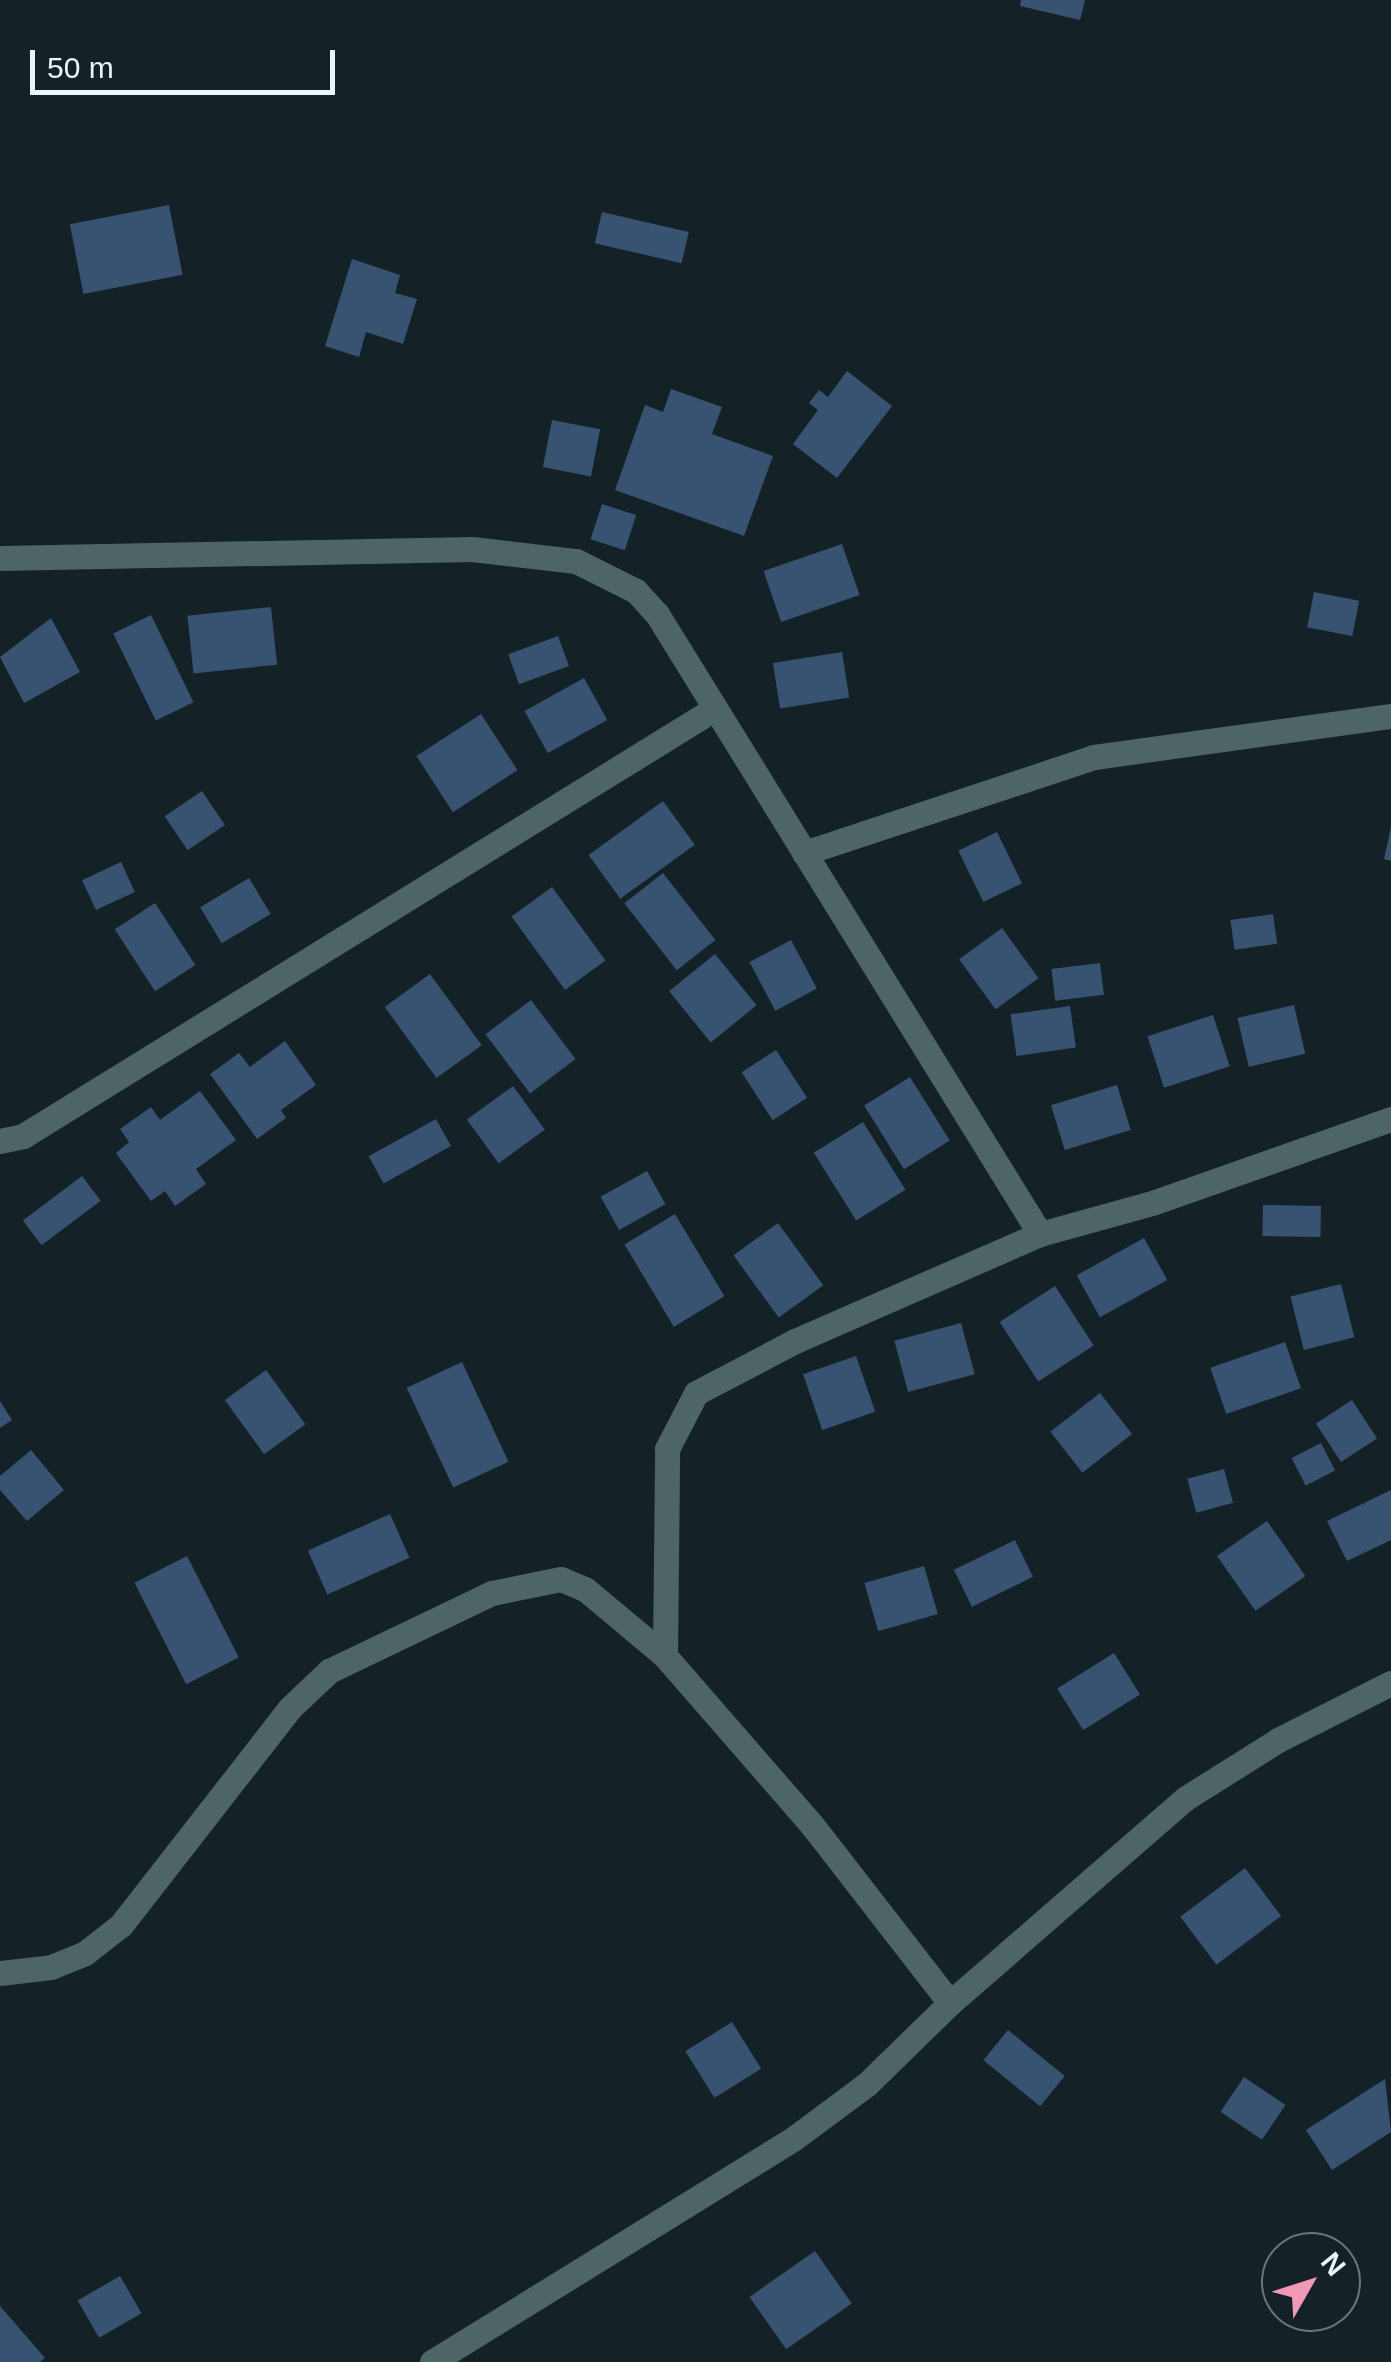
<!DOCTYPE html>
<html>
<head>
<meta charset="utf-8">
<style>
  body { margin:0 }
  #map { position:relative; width:1391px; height:2362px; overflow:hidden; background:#142227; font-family:Helvetica,sans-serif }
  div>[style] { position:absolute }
  .building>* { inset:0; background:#375371; transform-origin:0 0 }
  .minor>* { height:25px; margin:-12.5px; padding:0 12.5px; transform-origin:12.5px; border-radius:12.5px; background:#4e6565 }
  .tertiary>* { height:25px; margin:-12.5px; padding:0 12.5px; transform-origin:12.5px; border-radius:12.5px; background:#4e6565 }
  span { translate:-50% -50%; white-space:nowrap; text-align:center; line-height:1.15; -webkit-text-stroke:9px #142227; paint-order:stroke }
  .north { position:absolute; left:1261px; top:2232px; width:100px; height:100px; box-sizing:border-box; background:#142227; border:2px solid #6a767a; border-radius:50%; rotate:51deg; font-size:28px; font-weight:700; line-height:40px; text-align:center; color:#ebf4f7 }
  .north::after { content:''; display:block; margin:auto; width:35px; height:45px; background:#f09ab5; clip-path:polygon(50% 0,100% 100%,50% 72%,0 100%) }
  .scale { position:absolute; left:30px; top:50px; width:305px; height:45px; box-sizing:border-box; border:5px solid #ebf4f7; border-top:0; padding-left:12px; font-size:30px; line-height:35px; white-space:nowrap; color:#ebf4f7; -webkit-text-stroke:8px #142227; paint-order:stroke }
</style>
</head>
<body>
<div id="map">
  <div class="building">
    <i style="clip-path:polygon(1021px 0,1085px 0,1080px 20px,1020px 6px)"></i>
    <i style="left:169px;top:205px;width:71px;height:101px;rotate:79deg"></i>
    <i style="left:602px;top:212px;width:89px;height:32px;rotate:13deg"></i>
    <i style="clip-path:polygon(352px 259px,400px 275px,395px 293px,417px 299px,403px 344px,366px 332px,359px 357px,325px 346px)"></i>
    <i style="clip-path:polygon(847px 371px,892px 406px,837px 478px,793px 444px,818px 410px,809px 403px,819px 390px,828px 397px)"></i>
    <i style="clip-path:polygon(671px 389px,722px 407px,712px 434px,773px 456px,744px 536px,615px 490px,645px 405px,663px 412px)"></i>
    <i style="left:552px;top:420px;width:49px;height:48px;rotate:11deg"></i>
    <i style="left:602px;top:504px;width:36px;height:37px;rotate:18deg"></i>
    <i style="left:842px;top:544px;width:54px;height:83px;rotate:71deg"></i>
    <i style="left:1314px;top:592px;width:46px;height:36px;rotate:11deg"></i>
    <i style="left:271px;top:607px;width:58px;height:84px;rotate:84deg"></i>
    <i style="left:151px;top:615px;width:97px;height:42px;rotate:64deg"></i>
    <i style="clip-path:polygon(51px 618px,80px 672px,24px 703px,0 657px)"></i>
    <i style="left:558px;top:636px;width:32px;height:53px;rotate:70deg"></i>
    <i style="left:842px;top:652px;width:46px;height:70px;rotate:81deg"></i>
    <i style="left:584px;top:678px;width:48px;height:68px;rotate:61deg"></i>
    <i style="left:481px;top:714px;width:67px;height:77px;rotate:57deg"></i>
    <i style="left:202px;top:791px;width:41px;height:45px;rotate:56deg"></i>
    <i style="left:663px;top:801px;width:54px;height:92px;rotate:54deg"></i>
    <i style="clip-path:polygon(1391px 827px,1391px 861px,1384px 859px)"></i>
    <i style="left:997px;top:832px;width:57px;height:43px;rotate:64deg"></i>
    <i style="left:121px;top:862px;width:33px;height:43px;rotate:65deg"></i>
    <i style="left:663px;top:873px;width:85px;height:49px;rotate:52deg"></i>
    <i style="left:249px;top:878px;width:42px;height:57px;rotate:59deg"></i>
    <i style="left:552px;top:887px;width:91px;height:50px;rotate:54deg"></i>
    <i style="left:155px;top:903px;width:74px;height:48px;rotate:57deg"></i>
    <i style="left:1273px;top:914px;width:30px;height:43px;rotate:82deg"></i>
    <i style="left:1002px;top:928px;width:62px;height:53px;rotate:54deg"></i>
    <i style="left:791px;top:940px;width:55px;height:47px;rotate:62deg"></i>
    <i style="left:715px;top:954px;width:66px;height:59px;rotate:51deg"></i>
    <i style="left:1100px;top:963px;width:32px;height:49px;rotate:83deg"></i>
    <i style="left:430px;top:974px;width:88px;height:56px;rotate:54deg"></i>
    <i style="left:531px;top:1000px;width:74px;height:57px;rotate:53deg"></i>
    <i style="left:1294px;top:1005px;width:50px;height:58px;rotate:77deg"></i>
    <i style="left:1070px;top:1006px;width:42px;height:60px;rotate:82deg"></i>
    <i style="left:1213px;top:1015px;width:54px;height:69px;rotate:72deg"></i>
    <i style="clip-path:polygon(285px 1041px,316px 1085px,281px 1110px,286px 1118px,257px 1139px,210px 1074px,239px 1053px,250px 1067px)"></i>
    <i style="left:776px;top:1050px;width:57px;height:41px;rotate:57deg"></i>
    <i style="left:910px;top:1077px;width:75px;height:54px;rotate:58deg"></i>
    <i style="left:1117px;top:1085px;width:47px;height:69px;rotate:73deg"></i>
    <i style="left:513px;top:1086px;width:54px;height:57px;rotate:54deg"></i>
    <i style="clip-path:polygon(200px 1091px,236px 1140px,196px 1169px,206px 1184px,175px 1206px,165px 1191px,151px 1201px,116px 1153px,129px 1142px,120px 1129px,151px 1107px,160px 1120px)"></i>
    <i style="left:436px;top:1119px;width:31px;height:77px;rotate:61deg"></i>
    <i style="left:863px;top:1122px;width:80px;height:58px;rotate:58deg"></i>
    <i style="left:647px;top:1171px;width:38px;height:53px;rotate:61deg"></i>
    <i style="left:82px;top:1176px;width:31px;height:74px;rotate:53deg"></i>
    <i style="left:1263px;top:1205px;width:58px;height:31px;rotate:1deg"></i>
    <i style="left:675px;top:1214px;width:96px;height:59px;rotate:59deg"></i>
    <i style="left:778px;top:1223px;width:77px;height:55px;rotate:54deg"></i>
    <i style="left:1144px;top:1238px;width:48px;height:77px;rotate:61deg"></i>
    <i style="left:1341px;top:1284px;width:55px;height:52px;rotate:76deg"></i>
    <i style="left:1055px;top:1286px;width:71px;height:66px;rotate:57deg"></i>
    <i style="left:961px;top:1323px;width:53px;height:69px;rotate:75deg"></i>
    <i style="left:1285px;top:1342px;width:49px;height:79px;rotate:71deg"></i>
    <i style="left:856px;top:1356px;width:59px;height:56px;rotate:71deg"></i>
    <i style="left:462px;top:1362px;width:110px;height:61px;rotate:65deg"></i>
    <i style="left:266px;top:1370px;width:67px;height:51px;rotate:54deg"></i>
    <i style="left:1100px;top:1393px;width:52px;height:63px;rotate:52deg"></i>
    <i style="left:1352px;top:1400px;width:46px;height:43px;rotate:57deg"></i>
    <i style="clip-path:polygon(0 1401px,12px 1420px,0 1428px)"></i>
    <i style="left:1321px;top:1443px;width:31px;height:33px;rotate:63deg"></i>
    <i style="clip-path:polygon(31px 1450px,64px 1490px,27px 1521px,0 1490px,0 1476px)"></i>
    <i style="left:1224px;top:1469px;width:35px;height:38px;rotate:75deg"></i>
    <i style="clip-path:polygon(1391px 1490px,1391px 1540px,1347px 1561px,1327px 1521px)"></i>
    <i style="left:390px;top:1514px;width:48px;height:90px;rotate:66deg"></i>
    <i style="left:1267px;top:1521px;width:67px;height:61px;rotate:55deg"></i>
    <i style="left:1015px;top:1540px;width:41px;height:68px;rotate:64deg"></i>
    <i style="left:187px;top:1556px;width:114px;height:59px;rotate:63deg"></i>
    <i style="left:924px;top:1566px;width:50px;height:62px;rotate:74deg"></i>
    <i style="left:1114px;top:1653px;width:49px;height:67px;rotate:58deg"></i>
    <i style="left:1245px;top:1868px;width:60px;height:81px;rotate:53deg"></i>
    <i style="left:732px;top:2022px;width:55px;height:55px;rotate:58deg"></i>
    <i style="left:1008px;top:2030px;width:73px;height:39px;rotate:39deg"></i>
    <i style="left:1244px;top:2077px;width:50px;height:42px;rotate:34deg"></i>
    <i style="clip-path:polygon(1385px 2079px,1391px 2132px,1332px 2170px,1306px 2130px)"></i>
    <i style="left:815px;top:2251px;width:64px;height:80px;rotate:55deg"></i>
    <i style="left:120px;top:2276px;width:43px;height:49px;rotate:60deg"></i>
    <i style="clip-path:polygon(0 2306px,45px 2358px,40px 2362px,0 2362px)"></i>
  </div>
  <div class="minor">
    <i style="left:0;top:558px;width:472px;rotate:-1.1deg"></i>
    <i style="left:472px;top:549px;width:105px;rotate:6.6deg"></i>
    <i style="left:576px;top:561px;width:67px;rotate:26.6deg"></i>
    <i style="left:636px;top:591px;width:31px;rotate:48deg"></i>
    <i style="left:657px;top:614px;width:729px;rotate:58.29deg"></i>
    <i style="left:804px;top:853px;width:305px;rotate:-18.3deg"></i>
    <i style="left:1094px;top:757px;width:300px;rotate:-7.9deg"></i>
    <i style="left:0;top:1141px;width:24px;rotate:-12deg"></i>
    <i style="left:23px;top:1136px;width:812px;rotate:-31.71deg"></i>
    <i style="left:665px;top:1656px;width:207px;rotate:-89.4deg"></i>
    <i style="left:667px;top:1449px;width:63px;rotate:-62.6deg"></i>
    <i style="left:696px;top:1393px;width:112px;rotate:-27.7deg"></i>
    <i style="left:795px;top:1341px;width:267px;rotate:-23.6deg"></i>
    <i style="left:1040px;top:1234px;width:119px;rotate:-15.5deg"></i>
    <i style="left:1155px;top:1202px;width:250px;rotate:-19.4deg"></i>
    <i style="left:0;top:1973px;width:51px;rotate:-6.7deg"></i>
    <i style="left:51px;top:1967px;width:37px;rotate:-22deg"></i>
    <i style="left:85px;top:1953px;width:46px;rotate:-37.9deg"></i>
    <i style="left:121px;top:1925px;width:275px;rotate:-52.1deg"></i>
    <i style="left:290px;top:1708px;width:54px;rotate:-43.5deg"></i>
    <i style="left:329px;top:1671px;width:181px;rotate:-25.6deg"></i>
    <i style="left:492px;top:1593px;width:70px;rotate:-11.5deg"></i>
    <i style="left:561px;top:1579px;width:26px;rotate:23deg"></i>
    <i style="left:585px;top:1589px;width:104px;rotate:39.9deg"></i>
    <i style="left:665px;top:1656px;width:224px;rotate:49deg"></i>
    <i style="left:812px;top:1825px;width:225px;rotate:52.2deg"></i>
  </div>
  <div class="tertiary">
    <i style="left:432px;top:2362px;width:424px;rotate:-31.7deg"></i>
    <i style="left:793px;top:2139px;width:92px;rotate:-36.6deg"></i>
    <i style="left:867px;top:2084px;width:116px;rotate:-44.3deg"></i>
    <i style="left:950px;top:2003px;width:313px;rotate:-41deg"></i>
    <i style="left:1186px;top:1798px;width:109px;rotate:-32.2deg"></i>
    <i style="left:1278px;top:1740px;width:127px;rotate:-26.8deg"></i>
  </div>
  <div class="north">N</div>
  <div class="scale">50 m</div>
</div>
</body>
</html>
